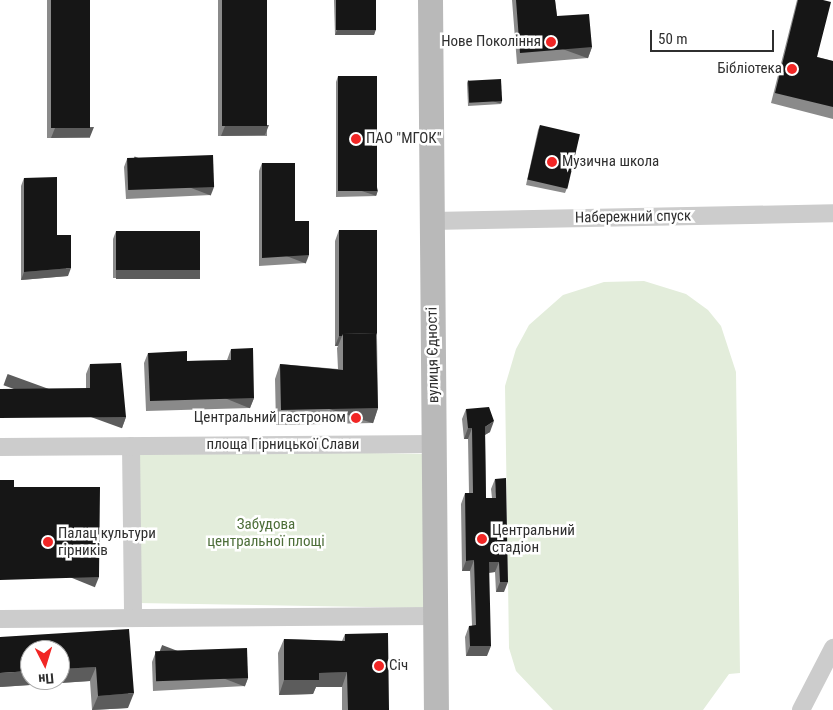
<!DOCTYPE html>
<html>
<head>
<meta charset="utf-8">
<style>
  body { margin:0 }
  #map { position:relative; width:833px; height:710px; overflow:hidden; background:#fff; font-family:"Roboto Condensed",sans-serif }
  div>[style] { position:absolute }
  .green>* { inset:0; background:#e3eddb; transform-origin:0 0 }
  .street>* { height:18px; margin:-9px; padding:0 9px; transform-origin:9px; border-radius:9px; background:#ccc }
  .secondary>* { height:25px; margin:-12.5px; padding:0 12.5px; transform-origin:12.5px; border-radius:12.5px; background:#b9b9b9 }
  .wall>* { inset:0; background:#8a8a8a; transform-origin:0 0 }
  .shaded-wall>* { inset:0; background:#5c5c5c; transform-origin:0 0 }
  .building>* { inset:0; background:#161616; transform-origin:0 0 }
  .dots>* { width:14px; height:14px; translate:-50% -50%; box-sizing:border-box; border:2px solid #fff; border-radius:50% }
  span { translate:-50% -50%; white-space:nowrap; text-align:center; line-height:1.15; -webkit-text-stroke:5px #fff; paint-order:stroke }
  .poi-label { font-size:15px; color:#2f2f2f }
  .right { translate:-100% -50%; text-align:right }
  .left { translate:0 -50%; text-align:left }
  .street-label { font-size:15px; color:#2f2f2f }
  .park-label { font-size:15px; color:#4d6e39 }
  .north { position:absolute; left:20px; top:640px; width:50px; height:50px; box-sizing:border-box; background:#fff; border:1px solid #acacac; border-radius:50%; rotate:175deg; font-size:14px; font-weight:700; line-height:20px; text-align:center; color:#2f2f2f }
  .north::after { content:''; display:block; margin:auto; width:18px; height:22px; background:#f12625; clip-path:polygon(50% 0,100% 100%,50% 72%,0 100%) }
  .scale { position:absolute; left:650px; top:30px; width:124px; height:22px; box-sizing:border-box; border:2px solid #2f2f2f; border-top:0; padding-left:6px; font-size:15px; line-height:18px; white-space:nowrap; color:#2f2f2f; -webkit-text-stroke:4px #fff; paint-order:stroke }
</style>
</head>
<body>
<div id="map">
  <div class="green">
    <i style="clip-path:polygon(644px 281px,686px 294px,708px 310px,721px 326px,736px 372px,740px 673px,729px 674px,703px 710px,553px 710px,516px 671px,509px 648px,505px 386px,516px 349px,529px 325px,563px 295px,604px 282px)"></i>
    <i style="left:428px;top:454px;width:154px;height:288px;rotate:91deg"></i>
  </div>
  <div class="street">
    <i style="left:432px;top:221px;width:401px;rotate:-1.1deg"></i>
    <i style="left:131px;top:446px;width:170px;rotate:89.3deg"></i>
    <i style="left:0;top:447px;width:434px;rotate:-0.4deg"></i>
    <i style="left:0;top:619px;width:436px;rotate:-0.4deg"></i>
    <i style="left:801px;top:710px;width:70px;rotate:-62.7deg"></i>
  </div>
  <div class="secondary">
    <i style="left:430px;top:0;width:710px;rotate:89.52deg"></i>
  </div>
  <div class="wall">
    <i style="left:47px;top:0;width:43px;height:138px"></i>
    <i style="left:218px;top:0;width:49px;height:136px"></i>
    <i style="clip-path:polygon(334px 0,376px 0,376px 29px,374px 35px,335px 35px)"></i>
    <i style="clip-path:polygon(512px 0,555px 0,557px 16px,592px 47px,588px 58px,517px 64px)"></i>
    <i style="clip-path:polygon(797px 0,823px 0,817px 57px,833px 61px,833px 119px,771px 103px)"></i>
    <i style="clip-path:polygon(338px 76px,378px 190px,376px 196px,336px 197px,336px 82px)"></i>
    <i style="clip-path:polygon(468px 80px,501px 104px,468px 106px,467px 83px)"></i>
    <i style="clip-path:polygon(540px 125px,567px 188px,565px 193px,526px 185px,538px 130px)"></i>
    <i style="clip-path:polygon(127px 159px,211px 195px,126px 199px,124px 167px)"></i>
    <i style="clip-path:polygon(262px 163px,295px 221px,306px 263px,259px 266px,259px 171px)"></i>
    <i style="clip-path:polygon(24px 178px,57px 235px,68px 276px,21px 280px,21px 186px)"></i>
    <i style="clip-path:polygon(339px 230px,377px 336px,378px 408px,373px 423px,276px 425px,275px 379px,280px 364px,338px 369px,337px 348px,338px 346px,335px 346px,335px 241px)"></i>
    <i style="clip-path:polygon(116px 231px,197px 278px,113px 278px,113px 239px)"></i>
    <i style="clip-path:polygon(231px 349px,254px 398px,250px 408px,146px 411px,144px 363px,148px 353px,187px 361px,227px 360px)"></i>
    <i style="clip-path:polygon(90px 364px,126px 417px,122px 428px,86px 388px,86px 374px)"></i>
    <i style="clip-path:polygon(466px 409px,490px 432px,485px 435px,486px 498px,492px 498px,491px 489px,495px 479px,504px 592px,496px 592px,495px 572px,489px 573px,487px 656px,466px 656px,465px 637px,469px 626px,472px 626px,470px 571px,462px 571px,461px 504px,465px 493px,469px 493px,468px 439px,464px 439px,462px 419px)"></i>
    <i style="clip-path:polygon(129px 629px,128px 708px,92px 710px,90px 681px,0 687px)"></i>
    <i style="clip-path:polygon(345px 634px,389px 710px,342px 710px,342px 687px,316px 687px,313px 694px,279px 695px,278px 653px,284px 639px,342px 641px)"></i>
    <i style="clip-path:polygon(155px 654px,248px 678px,245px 686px,153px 691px,152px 662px)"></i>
  </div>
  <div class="shaded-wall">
    <i style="clip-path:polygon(376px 29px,374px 35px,335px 35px,337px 30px)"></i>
    <i style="left:592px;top:47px;width:12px;height:72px;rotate:110deg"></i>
    <i style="left:502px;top:101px;width:3px;height:33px;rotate:108deg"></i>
    <i style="clip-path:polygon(269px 125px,265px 135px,221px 136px,225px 126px)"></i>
    <i style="clip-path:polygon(94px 127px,90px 137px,51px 138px,55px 128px)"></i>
    <i style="left:214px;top:187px;width:9px;height:85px;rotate:111deg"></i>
    <i style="left:378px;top:190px;width:6px;height:40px;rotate:108deg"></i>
    <i style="left:309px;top:255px;width:9px;height:47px;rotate:111deg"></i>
    <i style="clip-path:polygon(71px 268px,68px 276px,21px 280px,24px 272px)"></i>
    <i style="left:116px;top:270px;width:84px;height:9px"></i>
    <i style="clip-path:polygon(339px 336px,342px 336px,338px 346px,335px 346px)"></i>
    <i style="left:254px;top:398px;width:11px;height:104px;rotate:112deg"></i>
    <i style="left:378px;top:408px;width:16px;height:97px;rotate:108deg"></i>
    <i style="left:126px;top:417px;width:12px;height:126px;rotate:110deg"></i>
    <i style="clip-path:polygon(494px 421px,490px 432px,481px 437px,485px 427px)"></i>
    <i style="clip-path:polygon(468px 428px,472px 428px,468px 439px,464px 439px)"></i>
    <i style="clip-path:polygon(474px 560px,470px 571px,462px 571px,466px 561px)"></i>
    <i style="clip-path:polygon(489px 562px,499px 562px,495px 572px,485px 573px)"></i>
    <i style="left:99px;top:577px;width:11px;height:99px;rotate:112deg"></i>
    <i style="clip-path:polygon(500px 582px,508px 582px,504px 592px,496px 592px)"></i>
    <i style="clip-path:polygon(470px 646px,491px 646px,487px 656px,466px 656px)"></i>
    <i style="clip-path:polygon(96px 667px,90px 681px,0 687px,0 673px,30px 671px,30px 680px,60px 680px,60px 669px)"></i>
    <i style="clip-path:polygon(347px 672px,342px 687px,316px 687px,313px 694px,279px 695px,284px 680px,319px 673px)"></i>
    <i style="left:248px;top:678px;width:9px;height:92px;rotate:111deg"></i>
    <i style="clip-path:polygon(134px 693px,128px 708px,92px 710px,98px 696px)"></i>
  </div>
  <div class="building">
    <i style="left:51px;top:0;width:39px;height:128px"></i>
    <i style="left:222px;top:0;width:45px;height:126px"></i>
    <i style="left:336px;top:0;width:40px;height:30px"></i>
    <i style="clip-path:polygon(516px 0,555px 0,557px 16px,589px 14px,592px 47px,520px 53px)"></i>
    <i style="clip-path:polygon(798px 0,823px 0,831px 2px,817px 57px,833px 61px,833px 107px,775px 93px)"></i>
    <i style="left:338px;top:76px;width:39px;height:115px"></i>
    <i style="left:501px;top:79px;width:22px;height:33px;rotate:87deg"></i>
    <i style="left:540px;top:125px;width:41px;height:56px;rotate:13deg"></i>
    <i style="left:213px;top:155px;width:32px;height:86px;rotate:88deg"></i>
    <i style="clip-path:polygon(262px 163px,295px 163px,295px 221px,309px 221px,309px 255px,262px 258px)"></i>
    <i style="clip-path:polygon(57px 177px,57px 235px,71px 235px,71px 268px,24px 272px,24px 178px)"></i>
    <i style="clip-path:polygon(339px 230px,377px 230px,377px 336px,376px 333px,343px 334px,342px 336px,339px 336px)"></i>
    <i style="left:116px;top:231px;width:84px;height:39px"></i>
    <i style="clip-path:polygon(376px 333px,378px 408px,281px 410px,280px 364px,343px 370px,343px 334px)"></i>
    <i style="clip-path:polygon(253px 348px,254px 398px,150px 401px,148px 353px,187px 351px,187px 361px,231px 360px,231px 349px)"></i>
    <i style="clip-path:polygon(121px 363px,126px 417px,0 418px,0 389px,90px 388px,90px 364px)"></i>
    <i style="clip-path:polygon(489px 407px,494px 421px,485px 427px,486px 498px,496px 498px,495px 479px,506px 478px,508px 582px,500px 582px,499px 562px,489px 562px,491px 646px,470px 646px,469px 626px,476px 625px,474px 560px,466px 561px,465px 493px,473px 493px,472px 428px,468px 428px,466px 409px)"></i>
    <i style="clip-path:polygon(0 480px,14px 480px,14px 487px,100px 487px,99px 577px,0 580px)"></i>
    <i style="clip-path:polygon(129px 629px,134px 693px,98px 696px,96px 667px,60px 669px,60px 650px,30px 650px,30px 671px,0 673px,0 637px)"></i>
    <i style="clip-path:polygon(388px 633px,389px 710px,348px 710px,347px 672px,319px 673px,319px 680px,284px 680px,284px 639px,345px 641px,345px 634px)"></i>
    <i style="left:247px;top:648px;width:30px;height:92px;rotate:88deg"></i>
  </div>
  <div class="dots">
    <i style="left:551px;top:42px;background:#f12625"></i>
    <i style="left:792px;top:69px;background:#f12625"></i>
    <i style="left:356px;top:139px;background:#f12625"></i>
    <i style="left:552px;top:162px;background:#f12625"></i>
    <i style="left:356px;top:418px;background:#f12625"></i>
    <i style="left:482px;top:539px;background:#f12625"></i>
    <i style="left:48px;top:542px;background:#f12625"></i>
    <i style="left:379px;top:666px;background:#f12625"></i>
  </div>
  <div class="poi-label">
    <span class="right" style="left:541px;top:42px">Нове Покоління</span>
    <span class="right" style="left:782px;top:69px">Бібліотека</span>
    <span class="left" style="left:366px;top:139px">ПАО "МГОК"</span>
    <span class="left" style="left:562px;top:162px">Музична школа</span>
    <span class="right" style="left:346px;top:418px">Центральний гастроном</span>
    <span class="left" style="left:492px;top:539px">Центральний<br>стадіон</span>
    <span class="left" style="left:58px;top:542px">Палац культури<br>гірників</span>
    <span class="left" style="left:389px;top:666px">Січ</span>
  </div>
  <div class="street-label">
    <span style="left:633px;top:217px;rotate:-1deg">Набережний спуск</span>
    <span style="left:433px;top:355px;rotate:-91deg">вулиця Єдності</span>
    <span style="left:283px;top:445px">площа Гірницької Слави</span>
  </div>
  <div class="park-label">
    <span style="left:266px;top:533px">Забудова<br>центральної площі</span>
  </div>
  <div class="north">Пн</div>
  <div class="scale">50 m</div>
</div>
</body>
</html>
